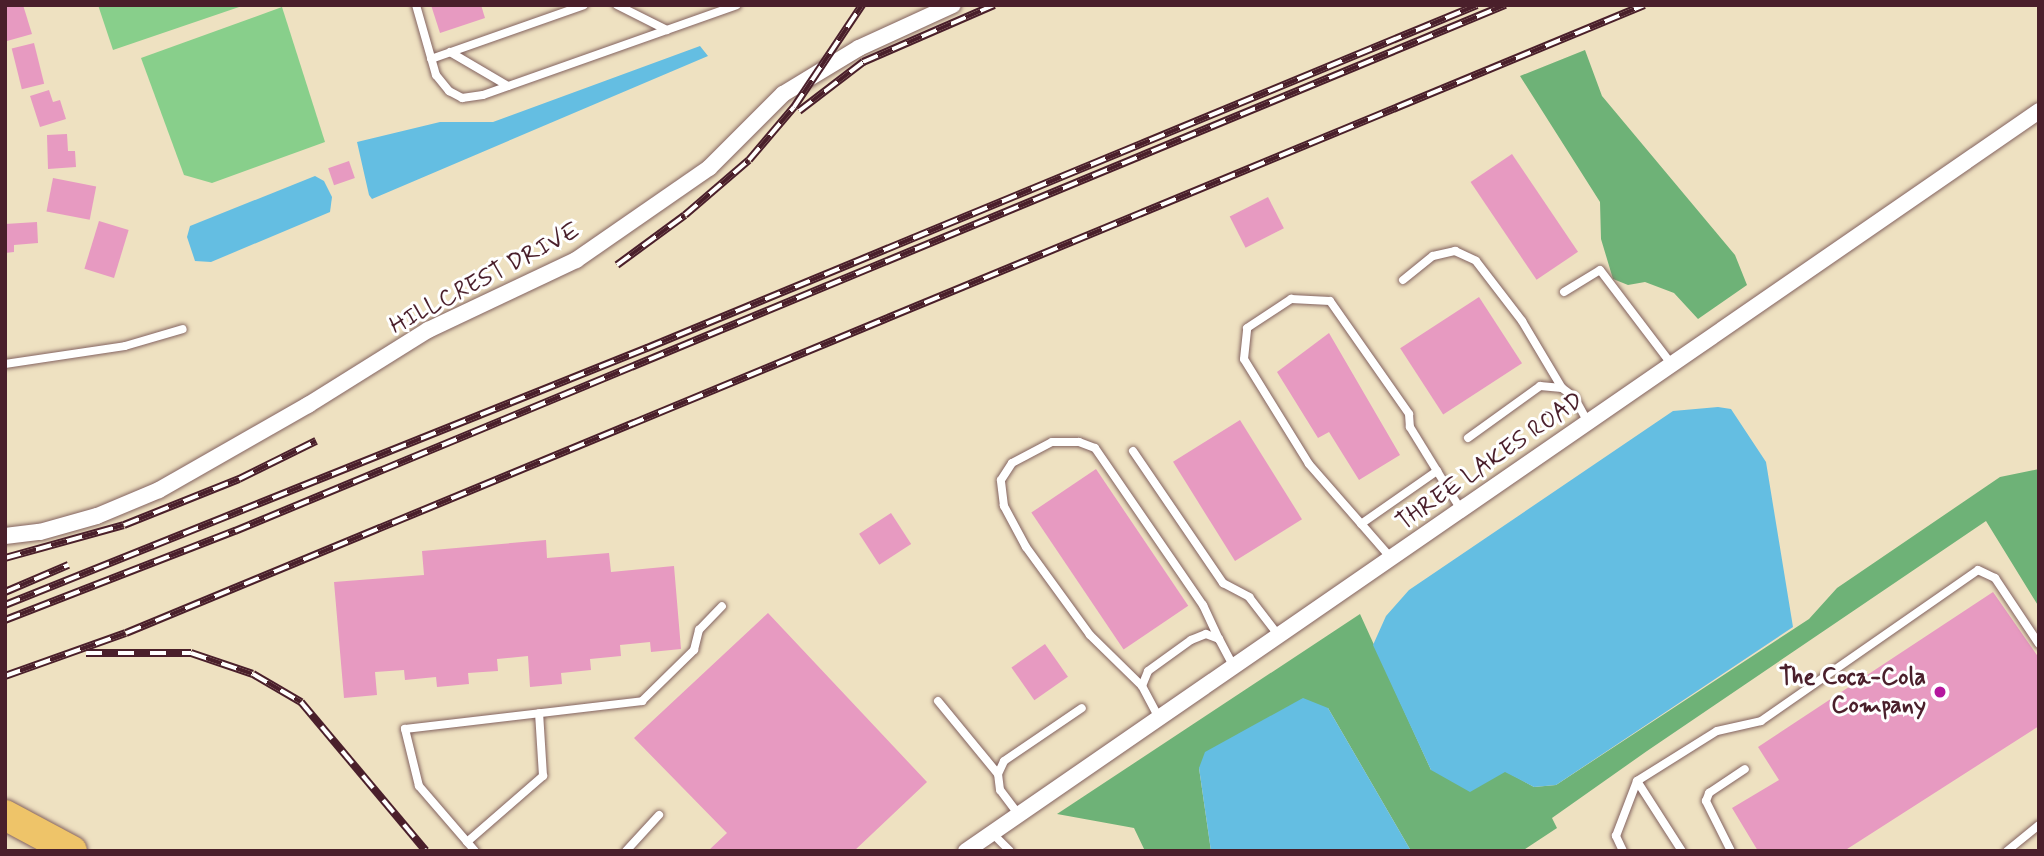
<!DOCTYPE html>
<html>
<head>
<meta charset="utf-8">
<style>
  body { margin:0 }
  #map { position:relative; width:2044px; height:856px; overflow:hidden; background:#eee1c1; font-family:Mynerve,sans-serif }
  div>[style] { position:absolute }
  .green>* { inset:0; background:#88cf8b }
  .forest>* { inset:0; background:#6eb277 }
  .water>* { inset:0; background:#64bee2 }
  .building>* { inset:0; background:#e79ac1; transform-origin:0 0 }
  .roads { filter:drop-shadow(0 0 2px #836360) drop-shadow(0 0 2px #836360) }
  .lane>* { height:8px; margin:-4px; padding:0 4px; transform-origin:4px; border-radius:4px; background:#fff }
  .street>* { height:16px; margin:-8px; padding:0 8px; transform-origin:8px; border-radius:8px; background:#fff }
  .highway>* { height:30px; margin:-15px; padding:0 15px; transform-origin:15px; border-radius:15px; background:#eec469 }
  .rail>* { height:8px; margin-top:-4px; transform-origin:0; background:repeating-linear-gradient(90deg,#fff 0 16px,#4a1f2b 0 32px); box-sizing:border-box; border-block:2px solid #4a1f2b }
  .dots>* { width:19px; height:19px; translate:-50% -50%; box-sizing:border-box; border:4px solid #fff; border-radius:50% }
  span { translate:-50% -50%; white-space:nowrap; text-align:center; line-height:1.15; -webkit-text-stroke:6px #fff; paint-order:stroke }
  .street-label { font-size:24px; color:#4a1f2b }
  .poi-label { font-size:24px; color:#4a1f2b; font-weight:700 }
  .right { translate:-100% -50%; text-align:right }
  .frame { position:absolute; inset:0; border:7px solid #4a1f2b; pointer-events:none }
</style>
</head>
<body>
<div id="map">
  <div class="green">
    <i style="clip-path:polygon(98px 5px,245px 5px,113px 50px)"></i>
    <i style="clip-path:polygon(282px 7px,325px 142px,212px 183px,184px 175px,141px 58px)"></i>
  </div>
  <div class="forest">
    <i style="clip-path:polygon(1585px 50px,1602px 96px,1735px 255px,1747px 285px,1698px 319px,1674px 293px,1645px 282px,1628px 285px,1613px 279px,1601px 239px,1600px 202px,1520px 76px)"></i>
    <i style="clip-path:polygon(2039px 469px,2039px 607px,1986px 521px,1647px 751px,1552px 818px,1557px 828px,1522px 851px,1411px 851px,1328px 708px,1199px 768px,1211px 851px,1145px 851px,1134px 828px,1057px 814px,1360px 614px,1431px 770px,1505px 771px,1534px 787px,1556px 785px,1809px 619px,1837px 588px,2000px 477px)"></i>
  </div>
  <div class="water">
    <i style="clip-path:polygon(700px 46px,708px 56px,372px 199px,369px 195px,357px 142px,440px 122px,493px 122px)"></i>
    <i style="clip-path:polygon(315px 176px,324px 181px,332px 197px,330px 212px,211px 262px,195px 261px,187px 237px,190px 226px)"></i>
    <i style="clip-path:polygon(1718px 407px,1731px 409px,1766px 462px,1793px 627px,1556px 785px,1534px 787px,1505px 772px,1470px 792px,1431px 770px,1373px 645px,1386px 616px,1409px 590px,1673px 411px)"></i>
    <i style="clip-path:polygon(1303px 698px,1328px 708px,1411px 851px,1211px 851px,1199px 768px,1205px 752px)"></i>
  </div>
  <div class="building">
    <i style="clip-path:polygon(9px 5px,23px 5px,32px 34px,7px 41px,5px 6px)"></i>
    <i style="clip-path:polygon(431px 5px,481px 5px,485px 18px,440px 33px)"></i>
    <i style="left:34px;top:43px;width:42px;height:23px;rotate:76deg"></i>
    <i style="clip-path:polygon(49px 90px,53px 102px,60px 100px,66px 119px,40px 127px,30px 96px)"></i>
    <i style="clip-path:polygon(67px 134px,68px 151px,75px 151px,76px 167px,48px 169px,47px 135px)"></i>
    <i style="left:1512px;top:154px;width:118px;height:50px;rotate:56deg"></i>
    <i style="left:349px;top:161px;width:18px;height:22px;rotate:71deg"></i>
    <i style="left:53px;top:178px;width:44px;height:34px;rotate:11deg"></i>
    <i style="left:1268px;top:197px;width:35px;height:43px;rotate:63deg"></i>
    <i style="left:99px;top:221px;width:31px;height:50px;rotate:17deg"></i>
    <i style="clip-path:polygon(37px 222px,38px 243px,14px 245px,14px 252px,5px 253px,5px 224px)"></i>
    <i style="left:1479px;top:297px;width:79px;height:94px;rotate:57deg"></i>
    <i style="clip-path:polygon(1329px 333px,1400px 455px,1359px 480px,1329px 432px,1318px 438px,1277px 372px)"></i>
    <i style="left:1240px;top:420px;width:117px;height:79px;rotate:58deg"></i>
    <i style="left:1096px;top:469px;width:165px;height:78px;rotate:56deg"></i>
    <i style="left:891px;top:513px;width:37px;height:38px;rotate:57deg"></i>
    <i style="clip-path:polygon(546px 540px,547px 558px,609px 553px,611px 572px,674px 566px,681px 649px,651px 652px,650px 642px,620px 645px,621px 656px,590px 659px,591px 670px,561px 673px,562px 684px,530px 687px,528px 656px,497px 659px,498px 671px,468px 673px,469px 684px,437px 687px,436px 677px,405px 680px,404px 670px,375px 672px,377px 695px,344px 698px,334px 582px,424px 575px,422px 551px)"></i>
    <i style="clip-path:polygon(1993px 592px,2039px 658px,2039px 726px,1844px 851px,1758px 851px,1732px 808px,1779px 780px,1758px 747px)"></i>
    <i style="clip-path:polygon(768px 613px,927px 782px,854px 851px,708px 851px,727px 833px,634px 738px)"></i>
    <i style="left:1045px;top:644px;width:40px;height:41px;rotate:55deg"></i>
  </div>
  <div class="roads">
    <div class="lane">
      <i style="left:416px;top:5px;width:73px;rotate:74.1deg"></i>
      <i style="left:436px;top:75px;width:21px;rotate:51deg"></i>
      <i style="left:449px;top:91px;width:15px;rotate:28deg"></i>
      <i style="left:462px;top:98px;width:21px;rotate:-8deg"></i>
      <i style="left:483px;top:95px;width:269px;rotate:-19.5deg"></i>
      <i style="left:617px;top:5px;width:56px;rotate:26.6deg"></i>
      <i style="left:450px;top:52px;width:67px;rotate:30.4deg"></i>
      <i style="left:431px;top:59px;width:162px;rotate:-19.4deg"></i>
      <i style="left:1403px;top:280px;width:38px;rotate:-39deg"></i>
      <i style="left:1433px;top:256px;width:23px;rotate:-13deg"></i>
      <i style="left:1455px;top:251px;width:23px;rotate:25deg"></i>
      <i style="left:1476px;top:261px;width:76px;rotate:52.5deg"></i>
      <i style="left:1522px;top:321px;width:78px;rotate:59.2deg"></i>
      <i style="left:1564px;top:292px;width:42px;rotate:-31.4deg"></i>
      <i style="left:1600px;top:270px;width:119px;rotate:52.8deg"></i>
      <i style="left:5px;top:364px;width:121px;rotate:-8.5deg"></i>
      <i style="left:125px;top:346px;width:60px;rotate:-16.3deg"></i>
      <i style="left:1468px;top:438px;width:89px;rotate:-35.8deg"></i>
      <i style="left:1540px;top:386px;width:22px;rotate:5deg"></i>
      <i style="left:1562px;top:388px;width:15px;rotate:37deg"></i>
      <i style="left:1574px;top:397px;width:29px;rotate:61deg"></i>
      <i style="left:1133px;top:451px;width:160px;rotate:55.7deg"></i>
      <i style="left:1223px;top:583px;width:30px;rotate:28deg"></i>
      <i style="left:1249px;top:597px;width:49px;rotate:52.4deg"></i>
      <i style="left:1361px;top:524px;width:93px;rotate:-34.9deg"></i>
      <i style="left:1391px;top:558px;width:125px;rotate:-131.1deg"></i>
      <i style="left:1309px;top:464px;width:123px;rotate:-121.8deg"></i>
      <i style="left:1244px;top:359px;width:31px;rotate:-84deg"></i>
      <i style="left:1247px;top:328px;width:53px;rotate:-33.4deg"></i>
      <i style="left:1291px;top:299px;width:39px;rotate:3deg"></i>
      <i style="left:1330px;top:301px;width:138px;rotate:55deg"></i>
      <i style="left:1409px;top:414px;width:13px;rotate:86deg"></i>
      <i style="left:1410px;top:427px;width:97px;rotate:58.4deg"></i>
      <i style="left:1142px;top:686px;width:73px;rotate:-135.6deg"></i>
      <i style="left:1090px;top:635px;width:109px;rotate:-126deg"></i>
      <i style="left:1026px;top:547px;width:47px;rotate:-118.2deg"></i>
      <i style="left:1004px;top:506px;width:26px;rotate:-97deg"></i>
      <i style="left:1001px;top:480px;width:20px;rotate:-57deg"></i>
      <i style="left:1012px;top:463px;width:45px;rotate:-27.7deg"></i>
      <i style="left:1052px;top:442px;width:27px"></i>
      <i style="left:1079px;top:442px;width:17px;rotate:21deg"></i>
      <i style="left:1095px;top:448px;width:191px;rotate:55.5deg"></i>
      <i style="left:1203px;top:605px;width:38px;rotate:65deg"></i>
      <i style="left:938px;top:701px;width:94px;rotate:50.6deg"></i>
      <i style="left:1159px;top:718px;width:36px;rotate:-118deg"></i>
      <i style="left:1142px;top:686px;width:16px;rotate:-68deg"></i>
      <i style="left:1148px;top:671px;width:53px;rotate:-35.8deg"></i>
      <i style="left:1191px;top:640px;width:16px;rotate:-22deg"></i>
      <i style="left:1206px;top:634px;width:14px;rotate:21deg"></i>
      <i style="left:1219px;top:639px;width:32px;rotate:62deg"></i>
      <i style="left:1637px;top:781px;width:83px;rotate:57.3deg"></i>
      <i style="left:1019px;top:815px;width:31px;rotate:-127deg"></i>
      <i style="left:1000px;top:790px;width:16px;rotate:-97deg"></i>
      <i style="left:998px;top:774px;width:14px;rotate:-65deg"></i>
      <i style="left:1004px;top:761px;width:94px;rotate:-34.2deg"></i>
      <i style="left:992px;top:833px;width:25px;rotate:45deg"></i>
      <i style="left:467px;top:842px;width:101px;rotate:-41deg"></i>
      <i style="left:543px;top:776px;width:63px;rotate:-93.6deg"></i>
      <i style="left:475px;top:851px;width:86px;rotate:-130.7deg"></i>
      <i style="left:419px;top:786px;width:59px;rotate:-103.8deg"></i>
      <i style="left:405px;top:729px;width:239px;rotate:-6.7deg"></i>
      <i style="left:642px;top:701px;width:73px;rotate:-44.4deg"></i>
      <i style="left:694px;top:650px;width:21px;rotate:-76deg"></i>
      <i style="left:699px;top:630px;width:33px;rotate:-46deg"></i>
      <i style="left:626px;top:851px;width:49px;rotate:-47.5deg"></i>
      <i style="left:1623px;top:851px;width:17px;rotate:-115deg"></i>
      <i style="left:1616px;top:836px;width:59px;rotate:-69.1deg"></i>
      <i style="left:1637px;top:781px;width:94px;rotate:-32deg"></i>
      <i style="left:1717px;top:731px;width:45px;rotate:-12.8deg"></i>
      <i style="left:1761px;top:721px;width:264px;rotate:-34.8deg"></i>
      <i style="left:1978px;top:570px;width:19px;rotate:25deg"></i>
      <i style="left:1995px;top:578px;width:79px;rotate:56.3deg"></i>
      <i style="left:1731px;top:851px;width:56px;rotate:-116.6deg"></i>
      <i style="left:1706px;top:801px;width:9px;rotate:-69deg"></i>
      <i style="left:1709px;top:793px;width:43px;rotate:-33.7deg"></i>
      <i style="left:2007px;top:851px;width:41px;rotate:-39.1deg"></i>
    </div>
    <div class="street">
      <i style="left:5px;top:536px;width:35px;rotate:-7deg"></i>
      <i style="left:40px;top:532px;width:59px;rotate:-15.7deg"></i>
      <i style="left:97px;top:516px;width:67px;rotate:-22.8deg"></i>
      <i style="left:159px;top:490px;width:172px;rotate:-29.7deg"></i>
      <i style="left:308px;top:405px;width:142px;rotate:-32deg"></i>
      <i style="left:428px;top:330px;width:164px;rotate:-25.3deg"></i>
      <i style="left:576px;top:260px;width:162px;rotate:-34.7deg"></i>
      <i style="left:709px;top:168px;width:105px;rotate:-45deg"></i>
      <i style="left:783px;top:94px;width:89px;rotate:-31.2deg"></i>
      <i style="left:859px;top:48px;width:103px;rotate:-24.6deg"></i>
      <i style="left:966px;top:851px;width:1303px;rotate:-34.59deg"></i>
    </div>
    <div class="highway">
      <i style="left:5px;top:815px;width:76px;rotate:28.2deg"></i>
    </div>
  </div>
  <div class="rail">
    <i style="left:799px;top:111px;width:81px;rotate:-37.4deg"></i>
    <i style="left:863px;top:62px;width:143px;rotate:-23.5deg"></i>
    <i style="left:617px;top:265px;width:84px;rotate:-36.3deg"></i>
    <i style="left:685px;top:215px;width:84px;rotate:-40.7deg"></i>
    <i style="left:749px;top:160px;width:70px;rotate:-49.7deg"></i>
    <i style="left:794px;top:107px;width:123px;rotate:-56.3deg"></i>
    <i style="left:5px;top:558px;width:123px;rotate:-15.5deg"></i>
    <i style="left:124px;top:525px;width:124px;rotate:-21.8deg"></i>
    <i style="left:239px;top:479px;width:86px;rotate:-26.3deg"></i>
    <i style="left:5px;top:592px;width:69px;rotate:-23.2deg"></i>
    <i style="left:5px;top:605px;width:692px;rotate:-21.82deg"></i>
    <i style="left:647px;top:348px;width:898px;rotate:-22.45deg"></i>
    <i style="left:5px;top:620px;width:247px;rotate:-21.2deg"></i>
    <i style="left:235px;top:531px;width:1375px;rotate:-22.5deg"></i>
    <i style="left:86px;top:653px;width:105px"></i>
    <i style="left:191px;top:653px;width:65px;rotate:18.7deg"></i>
    <i style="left:253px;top:674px;width:56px;rotate:30.3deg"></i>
    <i style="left:301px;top:702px;width:194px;rotate:50deg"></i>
    <i style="left:5px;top:676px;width:128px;rotate:-19.6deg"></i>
    <i style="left:126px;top:633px;width:1643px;rotate:-22.47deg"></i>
  </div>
  <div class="dots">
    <i style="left:1940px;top:692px;background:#b5179e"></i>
  </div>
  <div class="street-label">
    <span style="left:485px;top:279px;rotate:-28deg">HILLCREST DRIVE</span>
    <span style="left:1490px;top:462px;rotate:-35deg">THREE LAKES ROAD</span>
  </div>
  <div class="poi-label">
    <span class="right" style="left:1926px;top:692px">The Coca-Cola<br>Company</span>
  </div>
  <div class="frame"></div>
</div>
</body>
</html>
